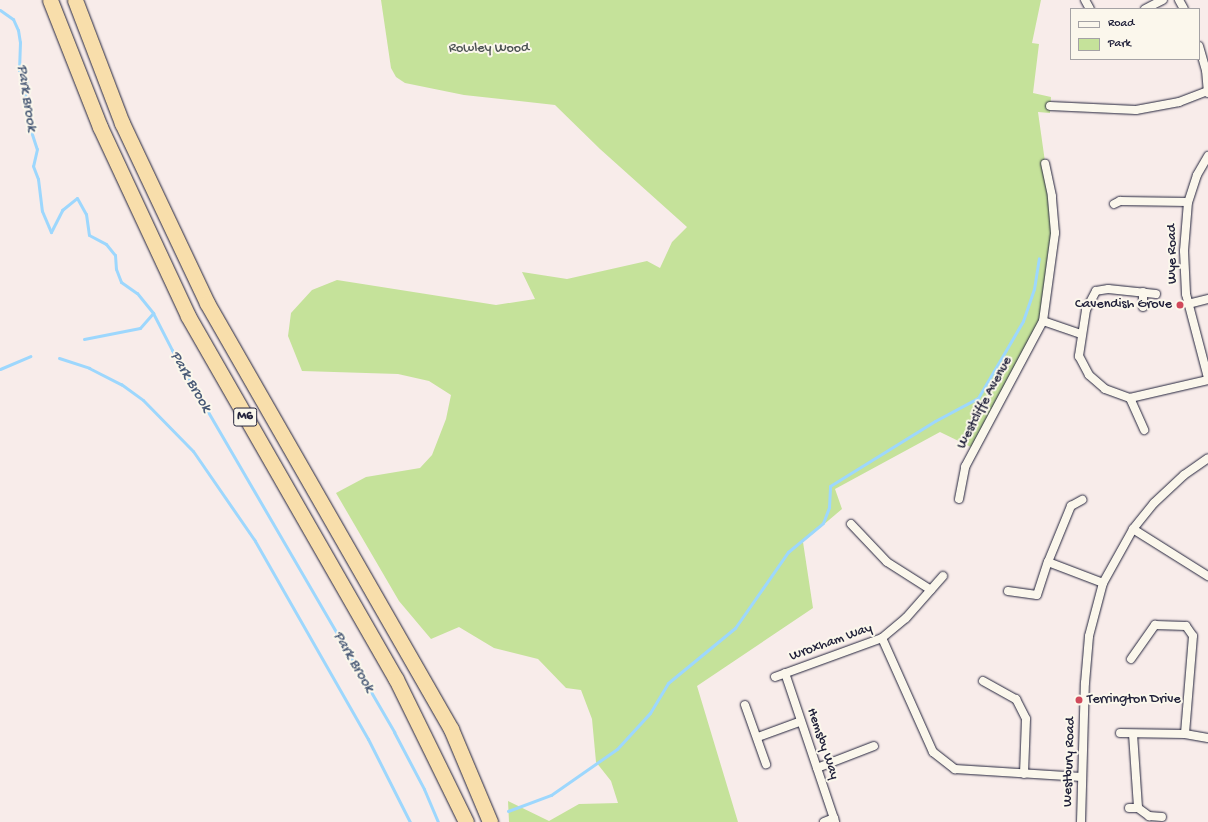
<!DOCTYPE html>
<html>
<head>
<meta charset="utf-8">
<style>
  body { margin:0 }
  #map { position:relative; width:1208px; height:822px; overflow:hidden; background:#f8ecea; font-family:"Gochi Hand",sans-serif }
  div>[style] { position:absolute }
  .green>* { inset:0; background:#c5e29a }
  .stream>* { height:3px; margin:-1.5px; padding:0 1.5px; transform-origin:1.5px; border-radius:1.5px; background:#9dd7fd }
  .roads { filter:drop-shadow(0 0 1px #22223b) drop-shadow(0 0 1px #22223b) }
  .street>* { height:8px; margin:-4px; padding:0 4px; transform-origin:4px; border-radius:4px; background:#fbf7ec }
  .highway>* { height:15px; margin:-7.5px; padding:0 7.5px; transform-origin:7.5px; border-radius:7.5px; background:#f8deab }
  .dots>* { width:11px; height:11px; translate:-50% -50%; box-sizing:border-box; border:2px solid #fbf7ec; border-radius:50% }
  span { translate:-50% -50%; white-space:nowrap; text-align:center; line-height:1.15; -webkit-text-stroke:4px #fbf7ec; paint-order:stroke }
  .shield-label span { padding:1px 3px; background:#fbf7ec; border:1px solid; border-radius:3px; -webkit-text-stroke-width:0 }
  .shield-label { font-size:13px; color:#22223b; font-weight:700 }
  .park-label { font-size:14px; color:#4b5253 }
  .street-label { font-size:14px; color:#22223b }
  .poi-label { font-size:14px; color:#22223b }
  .right { translate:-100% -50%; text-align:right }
  .left { translate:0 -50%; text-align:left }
  .water-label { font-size:15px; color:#475875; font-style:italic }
  .legend { position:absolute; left:1070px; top:8px; width:130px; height:52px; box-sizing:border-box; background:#fbf7ec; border:1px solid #a4a2a5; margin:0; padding:5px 7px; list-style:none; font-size:12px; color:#22223b }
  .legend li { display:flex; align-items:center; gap:8px; height:20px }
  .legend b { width:20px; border:1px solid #a4a2a5 }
</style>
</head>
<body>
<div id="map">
  <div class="green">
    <i style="clip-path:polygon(381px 0,1041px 0,1032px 43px,1039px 44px,1033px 93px,1051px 97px,1050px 113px,1038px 112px,1055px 233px,1043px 321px,975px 449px,940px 432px,835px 489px,842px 509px,803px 542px,813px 608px,697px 686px,738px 822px,509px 822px,508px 801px,549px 821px,579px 804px,618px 803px,611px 781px,596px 762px,592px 719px,581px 690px,566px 688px,538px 659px,494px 648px,459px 627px,431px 639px,399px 601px,336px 493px,366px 477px,420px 468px,432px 455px,446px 419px,451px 395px,429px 381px,398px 374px,302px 371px,288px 336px,291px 313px,312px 290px,337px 280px,496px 305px,535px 299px,522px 272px,567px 279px,647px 261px,660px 268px,672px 242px,687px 227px,600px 149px,555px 105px,464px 95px,405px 83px,396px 77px,391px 68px)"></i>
  </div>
  <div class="stream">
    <i style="left:0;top:10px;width:16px;rotate:35deg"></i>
    <i style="left:13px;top:19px;width:12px;rotate:66deg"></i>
    <i style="left:18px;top:30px;width:12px;rotate:81deg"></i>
    <i style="left:20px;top:42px;width:28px;rotate:92deg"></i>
    <i style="left:19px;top:70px;width:14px;rotate:54deg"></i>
    <i style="left:27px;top:81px;width:16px;rotate:97deg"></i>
    <i style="left:25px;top:97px;width:28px;rotate:82deg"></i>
    <i style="left:29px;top:125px;width:25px;rotate:72deg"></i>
    <i style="left:37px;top:149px;width:17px;rotate:103deg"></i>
    <i style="left:33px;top:166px;width:14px;rotate:69deg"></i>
    <i style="left:38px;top:179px;width:32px;rotate:83deg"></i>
    <i style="left:42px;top:211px;width:23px;rotate:67deg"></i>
    <i style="left:51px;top:232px;width:25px;rotate:-63deg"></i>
    <i style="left:62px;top:210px;width:19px;rotate:-39deg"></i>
    <i style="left:77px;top:198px;width:18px;rotate:61deg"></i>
    <i style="left:86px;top:214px;width:21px;rotate:82deg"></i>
    <i style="left:89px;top:235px;width:19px;rotate:28deg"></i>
    <i style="left:106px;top:244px;width:14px;rotate:51deg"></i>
    <i style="left:115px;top:255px;width:14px;rotate:86deg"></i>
    <i style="left:116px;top:269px;width:14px;rotate:69deg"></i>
    <i style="left:121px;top:282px;width:19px;rotate:35deg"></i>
    <i style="left:137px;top:293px;width:26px;rotate:51deg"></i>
    <i style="left:153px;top:313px;width:42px;rotate:62.8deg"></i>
    <i style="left:172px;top:350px;width:442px;rotate:59.8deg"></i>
    <i style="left:394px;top:732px;width:64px;rotate:62.2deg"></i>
    <i style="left:424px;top:789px;width:36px;rotate:67deg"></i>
    <i style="left:84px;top:339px;width:57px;rotate:-11.1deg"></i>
    <i style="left:140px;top:328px;width:20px;rotate:-49deg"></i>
    <i style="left:59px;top:358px;width:32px;rotate:18deg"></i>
    <i style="left:89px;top:368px;width:36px;rotate:27deg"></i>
    <i style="left:121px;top:384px;width:27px;rotate:36deg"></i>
    <i style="left:143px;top:400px;width:71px;rotate:45.6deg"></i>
    <i style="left:193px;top:451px;width:109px;rotate:55.4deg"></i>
    <i style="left:255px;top:541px;width:228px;rotate:60.3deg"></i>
    <i style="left:368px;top:739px;width:93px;rotate:63.2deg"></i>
    <i style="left:0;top:369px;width:33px;rotate:-23deg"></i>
    <i style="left:508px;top:811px;width:46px;rotate:-20.4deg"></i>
    <i style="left:551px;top:795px;width:80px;rotate:-34.9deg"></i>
    <i style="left:617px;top:749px;width:49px;rotate:-47.5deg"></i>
    <i style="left:650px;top:713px;width:35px;rotate:-59deg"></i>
    <i style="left:668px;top:683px;width:87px;rotate:-39.4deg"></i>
    <i style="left:735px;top:628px;width:93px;rotate:-55.1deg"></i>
    <i style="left:788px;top:552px;width:45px;rotate:-39.6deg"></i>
    <i style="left:823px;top:523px;width:17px;rotate:-69deg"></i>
    <i style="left:829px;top:507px;width:21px;rotate:-87deg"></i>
    <i style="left:830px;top:486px;width:123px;rotate:-31.8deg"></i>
    <i style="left:935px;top:421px;width:49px;rotate:-28.1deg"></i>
    <i style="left:978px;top:398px;width:89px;rotate:-59.7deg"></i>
    <i style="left:1023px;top:321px;width:34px;rotate:-71deg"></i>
    <i style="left:1034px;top:289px;width:31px;rotate:-81deg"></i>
  </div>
  <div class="roads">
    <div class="street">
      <i style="left:1085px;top:0;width:10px;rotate:61deg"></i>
      <i style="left:1179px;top:0;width:10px;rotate:61deg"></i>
      <i style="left:1145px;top:9px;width:20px;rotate:-27deg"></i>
      <i style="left:1199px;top:46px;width:25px;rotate:74deg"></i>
      <i style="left:1206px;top:70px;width:23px;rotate:85deg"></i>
      <i style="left:1050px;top:106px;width:86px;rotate:2.7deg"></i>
      <i style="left:1136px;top:110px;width:44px;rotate:-10.5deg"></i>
      <i style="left:1179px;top:102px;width:31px;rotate:-21deg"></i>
      <i style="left:1208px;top:156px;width:22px;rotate:120deg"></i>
      <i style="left:1197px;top:175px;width:28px;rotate:108deg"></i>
      <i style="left:1188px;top:202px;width:49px;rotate:94.7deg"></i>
      <i style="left:1184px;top:251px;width:43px;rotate:87.3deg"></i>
      <i style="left:1186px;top:294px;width:87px;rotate:75.3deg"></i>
      <i style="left:1114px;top:204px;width:7px;rotate:-27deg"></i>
      <i style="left:1120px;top:201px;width:68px;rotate:0.8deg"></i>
      <i style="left:1156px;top:294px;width:48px;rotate:-174.1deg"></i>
      <i style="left:1108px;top:289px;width:12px;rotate:171deg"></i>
      <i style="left:1096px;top:291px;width:21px;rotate:118deg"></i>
      <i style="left:1086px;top:310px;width:47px;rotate:98.7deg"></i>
      <i style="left:1079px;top:356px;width:21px;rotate:62deg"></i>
      <i style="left:1089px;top:375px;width:21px;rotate:41deg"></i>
      <i style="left:1105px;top:389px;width:27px;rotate:20deg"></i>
      <i style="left:1130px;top:398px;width:80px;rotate:-13deg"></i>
      <i style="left:1188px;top:304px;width:21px;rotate:-14deg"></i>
      <i style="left:1143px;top:307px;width:15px;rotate:-90deg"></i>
      <i style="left:1043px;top:321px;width:40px;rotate:18.9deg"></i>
      <i style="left:1130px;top:398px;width:35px;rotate:66deg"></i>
      <i style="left:959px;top:499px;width:33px;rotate:-79deg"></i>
      <i style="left:965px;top:467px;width:166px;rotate:-61.9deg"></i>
      <i style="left:1043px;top:321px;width:89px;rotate:-82.2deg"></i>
      <i style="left:1055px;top:233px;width:37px;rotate:-95deg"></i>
      <i style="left:1052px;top:196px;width:33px;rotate:-102deg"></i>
      <i style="left:851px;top:524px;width:52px;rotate:46.5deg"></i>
      <i style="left:887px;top:562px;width:52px;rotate:32.5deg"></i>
      <i style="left:1133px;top:529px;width:89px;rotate:32.1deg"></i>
      <i style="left:1048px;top:562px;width:59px;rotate:20.9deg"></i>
      <i style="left:1008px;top:591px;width:29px;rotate:8deg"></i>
      <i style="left:1037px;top:595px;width:35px;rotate:-72deg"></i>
      <i style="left:1048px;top:562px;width:61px;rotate:-67.7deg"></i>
      <i style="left:1071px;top:506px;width:13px;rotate:-29deg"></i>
      <i style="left:882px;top:638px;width:125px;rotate:65.9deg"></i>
      <i style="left:933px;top:752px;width:28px;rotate:38deg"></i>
      <i style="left:955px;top:769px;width:127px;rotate:3.6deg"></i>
      <i style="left:1131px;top:659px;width:42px;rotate:-54.8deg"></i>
      <i style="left:1155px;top:625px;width:31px;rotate:2deg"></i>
      <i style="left:1186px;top:626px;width:12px;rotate:55deg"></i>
      <i style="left:1193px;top:636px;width:98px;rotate:94.7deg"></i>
      <i style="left:785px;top:673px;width:157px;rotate:71.4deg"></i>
      <i style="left:775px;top:677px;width:114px;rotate:-20deg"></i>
      <i style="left:882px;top:638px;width:31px;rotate:-40deg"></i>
      <i style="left:906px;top:618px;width:56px;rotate:-48.6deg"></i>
      <i style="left:983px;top:681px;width:38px;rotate:29deg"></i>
      <i style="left:1016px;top:699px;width:22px;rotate:63deg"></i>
      <i style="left:1026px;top:719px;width:55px;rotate:92.1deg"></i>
      <i style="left:745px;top:705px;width:63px;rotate:70.4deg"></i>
      <i style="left:1120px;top:733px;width:65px;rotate:0.9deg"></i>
      <i style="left:1185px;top:734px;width:23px;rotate:10deg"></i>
      <i style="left:1133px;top:734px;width:74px;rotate:86.1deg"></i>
      <i style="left:1138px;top:808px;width:14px;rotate:36deg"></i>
      <i style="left:758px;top:737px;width:44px;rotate:-20.1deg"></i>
      <i style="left:817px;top:768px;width:61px;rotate:-21.1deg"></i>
      <i style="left:1129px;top:808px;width:9px"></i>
      <i style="left:1149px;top:816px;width:13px;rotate:4deg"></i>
      <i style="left:824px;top:822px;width:11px;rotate:-22deg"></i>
      <i style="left:1081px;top:822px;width:139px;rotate:-88.4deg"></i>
      <i style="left:1085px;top:683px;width:47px;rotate:-85.1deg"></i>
      <i style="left:1089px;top:636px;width:55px;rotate:-75.2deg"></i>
      <i style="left:1103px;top:583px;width:62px;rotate:-60.9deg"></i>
      <i style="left:1133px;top:529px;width:33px;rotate:-51deg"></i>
      <i style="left:1154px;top:503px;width:41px;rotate:-43deg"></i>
      <i style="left:1184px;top:475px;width:29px;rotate:-35deg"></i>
    </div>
    <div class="highway">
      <i style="left:50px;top:0;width:136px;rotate:68.5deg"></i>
      <i style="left:100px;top:127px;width:208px;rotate:65deg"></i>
      <i style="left:188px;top:316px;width:418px;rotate:60.2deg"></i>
      <i style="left:396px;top:679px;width:159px;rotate:63.9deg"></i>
      <i style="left:75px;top:0;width:132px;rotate:69.1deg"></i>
      <i style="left:122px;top:123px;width:199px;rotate:64.7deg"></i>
      <i style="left:207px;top:303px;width:491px;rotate:60.2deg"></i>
      <i style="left:451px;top:729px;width:101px;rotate:67.2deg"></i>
    </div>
  </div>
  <div class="dots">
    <i style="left:1180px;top:305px;background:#d1495b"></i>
    <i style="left:1079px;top:700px;background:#d1495b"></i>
  </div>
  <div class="shield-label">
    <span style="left:245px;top:417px">M6</span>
  </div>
  <div class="park-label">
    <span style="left:489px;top:49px">Rowley Wood</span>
  </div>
  <div class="street-label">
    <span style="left:1173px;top:254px;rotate:-90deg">Wye Road</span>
    <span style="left:985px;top:403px;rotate:-62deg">Westcliffe Avenue</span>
    <span style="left:831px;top:643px;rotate:-20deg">Wroxham Way</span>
    <span style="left:822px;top:744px;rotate:71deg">Hemsby Way</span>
    <span style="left:1070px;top:762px;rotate:-88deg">Westbury Road</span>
  </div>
  <div class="poi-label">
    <span class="right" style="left:1172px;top:305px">Cavendish Grove</span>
    <span class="left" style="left:1087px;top:700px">Terrington Drive</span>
  </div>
  <div class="water-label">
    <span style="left:26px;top:98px;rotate:81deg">Park Brook</span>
    <span style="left:190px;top:382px;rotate:60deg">Park Brook</span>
    <span style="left:353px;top:662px;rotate:60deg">Park Brook</span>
  </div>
  <ul class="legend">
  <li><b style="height:5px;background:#fbf7ec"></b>Road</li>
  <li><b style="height:11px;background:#c5e29a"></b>Park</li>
  </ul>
</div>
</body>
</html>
